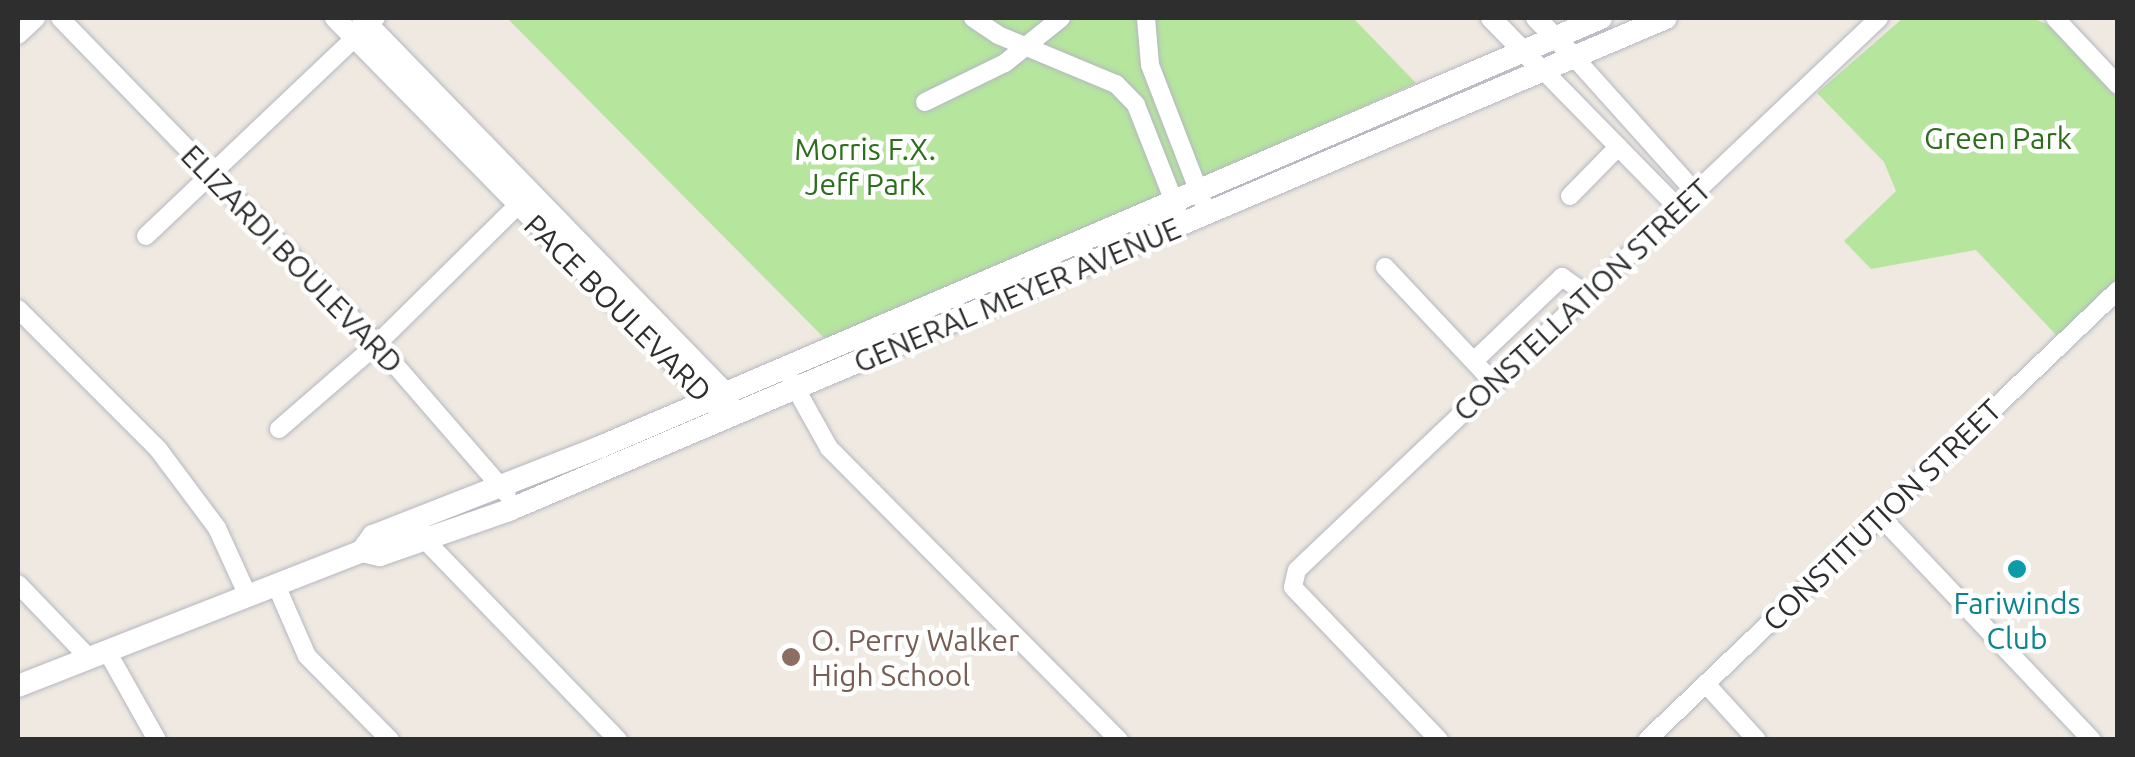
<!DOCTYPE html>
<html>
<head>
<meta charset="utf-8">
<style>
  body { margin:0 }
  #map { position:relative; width:2135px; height:757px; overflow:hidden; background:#efe9e1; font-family:Ubuntu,sans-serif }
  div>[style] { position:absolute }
  .green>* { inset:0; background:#b6e59e }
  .roads { filter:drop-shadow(0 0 2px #b4b7c1) drop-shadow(0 0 2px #b4b7c1) }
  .minor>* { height:18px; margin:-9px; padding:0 9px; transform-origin:9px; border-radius:9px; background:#fff }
  .tertiary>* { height:20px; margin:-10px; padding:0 10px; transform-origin:10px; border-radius:10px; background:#fff }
  .secondary>* { height:22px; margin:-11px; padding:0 11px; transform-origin:11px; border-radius:11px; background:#fff }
  .dots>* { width:28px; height:28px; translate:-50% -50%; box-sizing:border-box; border:5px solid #fff; border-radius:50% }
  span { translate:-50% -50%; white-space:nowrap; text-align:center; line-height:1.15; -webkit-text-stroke:9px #fff; paint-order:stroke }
  .park-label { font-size:30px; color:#2c6e1b }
  .street-label { font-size:30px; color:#2e2e2e }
  .culture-label { font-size:30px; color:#0d838f }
  .education-label { font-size:30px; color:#785e54 }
  .left { translate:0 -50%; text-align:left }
  .frame { position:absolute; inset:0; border:20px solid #2e2e2e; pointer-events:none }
</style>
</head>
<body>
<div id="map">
  <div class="green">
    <i style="clip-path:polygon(507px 18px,1353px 18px,1416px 83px,832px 346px)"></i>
    <i style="clip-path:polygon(1903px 18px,2032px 18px,2047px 24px,2117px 97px,2117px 280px,2058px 337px,1976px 250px,1871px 269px,1844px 241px,1896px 191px,1884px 162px,1817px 93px)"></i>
  </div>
  <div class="roads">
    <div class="minor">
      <i style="left:60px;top:18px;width:455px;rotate:45.8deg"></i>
      <i style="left:377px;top:344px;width:198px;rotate:49.1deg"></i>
      <i style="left:973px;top:18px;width:30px;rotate:34deg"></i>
      <i style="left:998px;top:35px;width:128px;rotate:22.6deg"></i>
      <i style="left:1116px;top:84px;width:29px;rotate:46deg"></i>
      <i style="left:1136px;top:105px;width:112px;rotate:68.5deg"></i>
      <i style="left:1146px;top:18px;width:47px;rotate:85.1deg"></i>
      <i style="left:1150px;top:65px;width:145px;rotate:68.9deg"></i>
      <i style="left:2055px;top:18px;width:92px;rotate:46.8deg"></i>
      <i style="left:18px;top:35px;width:25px;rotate:-43deg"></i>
      <i style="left:1574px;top:57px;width:183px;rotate:48.1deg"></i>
      <i style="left:1543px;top:70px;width:194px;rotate:45.6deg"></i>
      <i style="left:925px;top:102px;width:89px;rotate:-26deg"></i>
      <i style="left:1005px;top:63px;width:72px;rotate:-38.8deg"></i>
      <i style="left:1570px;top:196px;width:69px;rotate:-45.6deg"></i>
      <i style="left:146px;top:236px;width:317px;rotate:-43.5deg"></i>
      <i style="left:1385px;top:267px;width:159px;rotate:46.8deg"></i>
      <i style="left:18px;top:309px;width:198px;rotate:45deg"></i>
      <i style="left:158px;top:449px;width:99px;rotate:53.2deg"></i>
      <i style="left:217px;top:528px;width:75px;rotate:65.5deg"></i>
      <i style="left:1474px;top:361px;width:122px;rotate:-43.7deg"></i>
      <i style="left:1562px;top:277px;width:32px;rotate:35deg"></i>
      <i style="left:791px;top:380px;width:78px;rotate:60.8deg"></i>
      <i style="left:829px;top:448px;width:412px;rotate:45.2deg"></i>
      <i style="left:279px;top:429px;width:130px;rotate:-40.9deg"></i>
      <i style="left:377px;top:344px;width:211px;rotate:-44.6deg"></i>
      <i style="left:1879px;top:515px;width:310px;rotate:46.6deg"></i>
      <i style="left:421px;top:529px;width:12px;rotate:70deg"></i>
      <i style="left:425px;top:540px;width:278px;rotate:46deg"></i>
      <i style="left:18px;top:584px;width:104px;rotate:46.2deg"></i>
      <i style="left:276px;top:585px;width:77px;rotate:66.4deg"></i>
      <i style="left:307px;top:656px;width:118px;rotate:45.3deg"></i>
      <i style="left:108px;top:653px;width:100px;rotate:60.6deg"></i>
      <i style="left:1706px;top:684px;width:76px;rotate:47.7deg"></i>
      <i style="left:1439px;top:740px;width:211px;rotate:-133.7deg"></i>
      <i style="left:1293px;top:587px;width:17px;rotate:-77deg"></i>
      <i style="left:1297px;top:570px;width:802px;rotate:-43.48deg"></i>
      <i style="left:1647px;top:740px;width:651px;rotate:-43.69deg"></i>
    </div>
    <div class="tertiary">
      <i style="left:335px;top:18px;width:547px;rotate:45.52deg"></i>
      <i style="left:362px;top:18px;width:521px;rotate:45.86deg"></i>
      <i style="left:725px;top:392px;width:14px;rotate:73deg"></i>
      <i style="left:1491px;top:18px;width:62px;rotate:45.7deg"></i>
      <i style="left:1536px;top:18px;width:54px;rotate:45.7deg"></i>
    </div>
    <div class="secondary">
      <i style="left:362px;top:551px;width:18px;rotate:13deg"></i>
      <i style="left:380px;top:555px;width:137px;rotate:-19.2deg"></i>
      <i style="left:509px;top:510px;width:1257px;rotate:-23.04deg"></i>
      <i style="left:18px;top:686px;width:370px;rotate:-21.4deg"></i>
      <i style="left:362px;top:551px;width:19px;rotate:-54deg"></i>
      <i style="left:373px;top:536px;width:244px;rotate:-21.4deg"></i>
      <i style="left:600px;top:447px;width:1089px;rotate:-23.2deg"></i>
    </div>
  </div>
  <div class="dots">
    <i style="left:2017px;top:569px;background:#0f9aa8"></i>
    <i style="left:791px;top:657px;background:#8d6e63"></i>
  </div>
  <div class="park-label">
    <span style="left:1998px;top:138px">Green Park</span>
    <span style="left:865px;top:166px">Morris F.X.<br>Jeff Park</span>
  </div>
  <div class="street-label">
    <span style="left:292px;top:259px;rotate:46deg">ELIZARDI BOULEVARD</span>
    <span style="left:1017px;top:295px;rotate:-23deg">GENERAL MEYER AVENUE</span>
    <span style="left:1582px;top:300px;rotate:-43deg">CONSTELLATION STREET</span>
    <span style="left:618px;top:308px;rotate:45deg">PACE BOULEVARD</span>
    <span style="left:1882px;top:515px;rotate:-44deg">CONSTITUTION STREET</span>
  </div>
  <div class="culture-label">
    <span style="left:2017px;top:620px">Fariwinds<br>Club</span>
  </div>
  <div class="education-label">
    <span class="left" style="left:811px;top:657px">O. Perry Walker<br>High School</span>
  </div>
  <div class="frame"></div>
</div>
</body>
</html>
